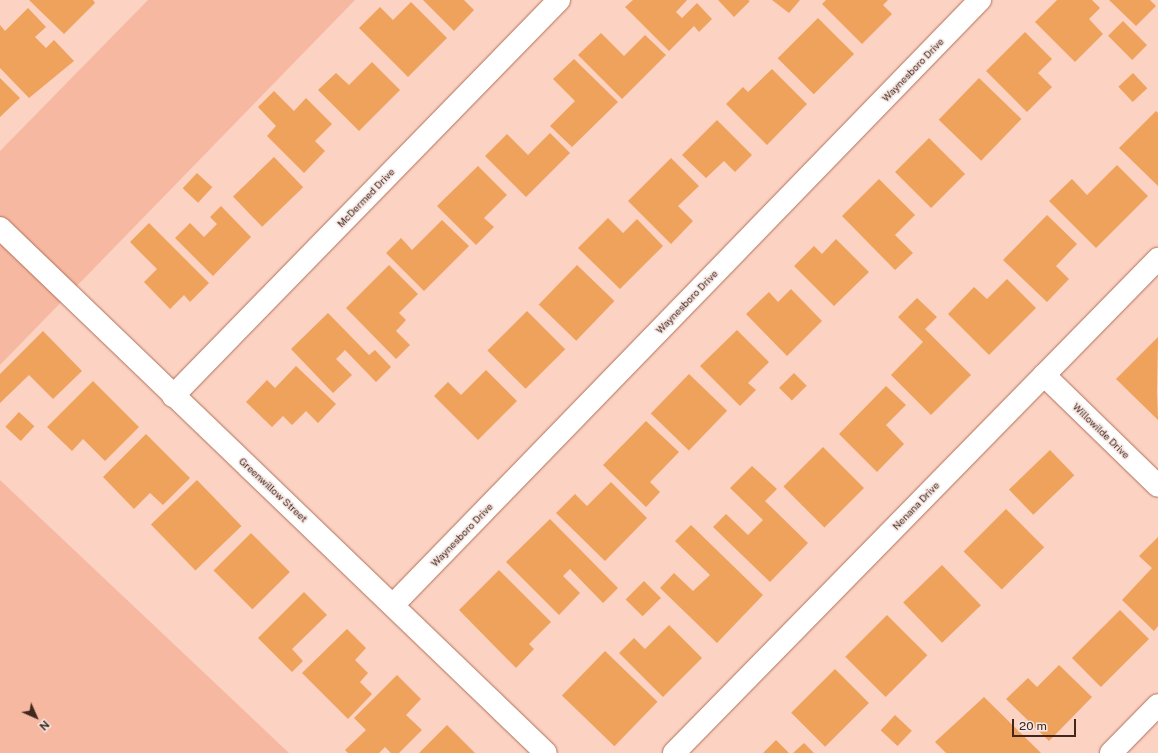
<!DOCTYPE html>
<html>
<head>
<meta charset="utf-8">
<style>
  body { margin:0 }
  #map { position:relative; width:1158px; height:753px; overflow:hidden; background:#fcd2c2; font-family:"Public Sans",sans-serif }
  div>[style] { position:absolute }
  .green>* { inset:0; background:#f7b8a1 }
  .building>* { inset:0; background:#eea25b; transform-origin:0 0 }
  .roads { filter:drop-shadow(0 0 1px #af7058) drop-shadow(0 0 1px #af7058) }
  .minor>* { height:22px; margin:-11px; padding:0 11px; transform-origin:11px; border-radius:11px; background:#fff }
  span { translate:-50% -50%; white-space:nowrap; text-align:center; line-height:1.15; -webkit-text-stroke:3px #f5e6e1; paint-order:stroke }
  .street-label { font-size:10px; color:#42271d }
  .north { position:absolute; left:16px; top:697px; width:40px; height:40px; -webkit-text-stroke:3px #f5e6e1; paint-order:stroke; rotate:135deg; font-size:11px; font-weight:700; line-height:16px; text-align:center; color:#42271d }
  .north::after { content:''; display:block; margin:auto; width:14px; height:18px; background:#42271d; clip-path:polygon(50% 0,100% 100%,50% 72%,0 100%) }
  .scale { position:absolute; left:1012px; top:719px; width:64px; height:18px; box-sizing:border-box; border:2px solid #42271d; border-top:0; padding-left:5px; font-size:12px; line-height:14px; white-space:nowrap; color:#42271d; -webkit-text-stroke:3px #f5e6e1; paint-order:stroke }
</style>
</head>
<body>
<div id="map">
  <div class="green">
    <i style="clip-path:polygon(148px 0,355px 0,0 365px,0 151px)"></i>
    <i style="clip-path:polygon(0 480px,289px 753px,0 753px)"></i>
  </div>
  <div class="building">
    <i style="clip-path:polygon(29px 0,93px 0,95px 3px,64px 34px)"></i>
    <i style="clip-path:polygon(423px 0,464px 0,474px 10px,454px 31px)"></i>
    <i style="clip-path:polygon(633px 0,687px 0,676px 12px,682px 18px,697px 3px,712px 19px,699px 32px,694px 26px,669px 51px,625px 7px)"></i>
    <i style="clip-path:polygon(718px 0,748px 0,750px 1px,734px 17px)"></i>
    <i style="clip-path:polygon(772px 0,800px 0,789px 13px)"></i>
    <i style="clip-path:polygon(826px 0,888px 0,883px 5px,892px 14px,862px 44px,822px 4px)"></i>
    <i style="clip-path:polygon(1057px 0,1092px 0,1100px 8px,1089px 19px,1103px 34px,1075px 62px,1035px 22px)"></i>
    <i style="clip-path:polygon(1109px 0,1150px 0,1156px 6px,1136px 26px)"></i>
    <i style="clip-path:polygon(411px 2px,447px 38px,408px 77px,359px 28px,380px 7px,393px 20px)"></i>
    <i style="clip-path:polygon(28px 8px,46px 27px,35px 37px,46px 48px,54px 40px,74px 61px,29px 98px,0 68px,0 25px,5px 31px)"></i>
    <i style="left:818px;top:18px;width:51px;height:57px;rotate:45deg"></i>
    <i style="left:1123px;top:21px;width:34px;height:21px;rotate:45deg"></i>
    <i style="clip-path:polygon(1025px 32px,1052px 59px,1038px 73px,1052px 87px,1027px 112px,986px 71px)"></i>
    <i style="clip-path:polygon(601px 33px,624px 56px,645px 35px,666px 55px,622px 99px,578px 55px)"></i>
    <i style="clip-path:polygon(574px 59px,618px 102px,572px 147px,550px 126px,575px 101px,553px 79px)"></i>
    <i style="clip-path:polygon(372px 62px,400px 90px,359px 131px,318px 90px,336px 73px,349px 85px)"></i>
    <i style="clip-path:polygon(772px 69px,807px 104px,767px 145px,726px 104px,743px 87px,748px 92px)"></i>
    <i style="left:1133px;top:73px;width:21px;height:20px;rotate:47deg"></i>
    <i style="clip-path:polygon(0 78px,20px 98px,0 117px)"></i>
    <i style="left:979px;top:78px;width:59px;height:58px;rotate:44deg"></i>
    <i style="clip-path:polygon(274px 91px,294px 111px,306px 98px,332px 124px,315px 141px,325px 151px,304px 173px,267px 136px,276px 126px,258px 107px)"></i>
    <i style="clip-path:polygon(1156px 111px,1158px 113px,1158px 186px,1119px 148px)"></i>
    <i style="clip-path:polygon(717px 120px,752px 155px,735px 172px,724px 161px,706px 178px,682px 155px)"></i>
    <i style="clip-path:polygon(550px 133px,570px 153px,526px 197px,485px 156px,507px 134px,528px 155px)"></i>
    <i style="left:929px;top:138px;width:51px;height:48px;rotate:45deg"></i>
    <i style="left:274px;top:157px;width:42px;height:57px;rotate:46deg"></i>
    <i style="clip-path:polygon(671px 158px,699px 186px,678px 206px,693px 221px,671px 244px,628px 201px)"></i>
    <i style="clip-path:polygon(1117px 165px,1148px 196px,1096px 248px,1049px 201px,1072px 179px,1087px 195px)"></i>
    <i style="clip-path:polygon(478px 166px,507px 195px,484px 218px,494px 227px,476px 245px,437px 206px)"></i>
    <i style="left:197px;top:173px;width:21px;height:21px;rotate:43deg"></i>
    <i style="clip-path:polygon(879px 179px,915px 215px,895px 235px,913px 253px,895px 270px,842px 216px)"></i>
    <i style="clip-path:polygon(221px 206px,251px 237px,213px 276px,175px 238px,190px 223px,204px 237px,217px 224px,210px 217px)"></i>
    <i style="clip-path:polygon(1047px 215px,1077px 244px,1056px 266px,1069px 279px,1047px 302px,1003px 260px)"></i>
    <i style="clip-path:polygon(608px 218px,623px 233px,637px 219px,663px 246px,620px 289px,578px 248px)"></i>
    <i style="clip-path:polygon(442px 220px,469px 246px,424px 291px,386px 253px,401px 238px,412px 250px)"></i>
    <i style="clip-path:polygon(149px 223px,209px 283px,190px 302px,184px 295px,170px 309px,144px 282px,157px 269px,130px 242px)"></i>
    <i style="clip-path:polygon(836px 239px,869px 272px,834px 306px,794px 266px,814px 246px,822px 254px)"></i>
    <i style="clip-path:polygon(389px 265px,418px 294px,399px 313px,406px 320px,396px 331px,410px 345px,396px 359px,346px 308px)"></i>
    <i style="left:577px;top:265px;width:52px;height:55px;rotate:44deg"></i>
    <i style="clip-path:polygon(1007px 279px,1036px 308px,989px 355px,948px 314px,974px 287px,987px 299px)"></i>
    <i style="clip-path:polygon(791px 289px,822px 321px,787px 356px,746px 314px,769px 292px,778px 302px)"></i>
    <i style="clip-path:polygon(917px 298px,937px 317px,925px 329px,971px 375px,931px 415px,891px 375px,923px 342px,898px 317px)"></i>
    <i style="left:527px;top:311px;width:54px;height:56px;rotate:45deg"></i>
    <i style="clip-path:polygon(328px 313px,369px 355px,375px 350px,391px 367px,376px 382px,345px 350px,336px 359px,352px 375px,333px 393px,291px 349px)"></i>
    <i style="clip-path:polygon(737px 330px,769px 362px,748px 383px,756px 390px,740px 406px,700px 366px)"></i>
    <i style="clip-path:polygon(43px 331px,82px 371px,53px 399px,29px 375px,0 403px,0 374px)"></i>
    <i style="clip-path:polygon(1158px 337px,1157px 392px,1158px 420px,1116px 379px)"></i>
    <i style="clip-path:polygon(296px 366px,336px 404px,318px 423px,306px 411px,292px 425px,283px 416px,272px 427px,246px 402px,267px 380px,275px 388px)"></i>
    <i style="clip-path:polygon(486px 370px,517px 401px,478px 440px,434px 396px,448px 382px,461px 395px)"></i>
    <i style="left:794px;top:373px;width:18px;height:21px;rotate:45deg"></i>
    <i style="left:689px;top:374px;width:53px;height:55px;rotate:44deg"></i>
    <i style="clip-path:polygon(93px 381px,139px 427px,105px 461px,83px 439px,72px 451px,47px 427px)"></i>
    <i style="clip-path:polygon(886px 386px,906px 405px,886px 425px,904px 444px,877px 472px,839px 434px)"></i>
    <i style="left:19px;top:412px;width:21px;height:20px;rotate:43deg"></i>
    <i style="clip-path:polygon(646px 421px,679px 452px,650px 482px,660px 492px,646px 507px,603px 465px)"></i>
    <i style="clip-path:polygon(146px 434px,190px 478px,163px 505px,150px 493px,134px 509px,103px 477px)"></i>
    <i style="left:823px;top:447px;width:58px;height:56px;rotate:45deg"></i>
    <i style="left:1050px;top:450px;width:35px;height:57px;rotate:46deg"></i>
    <i style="clip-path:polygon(752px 466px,777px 489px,765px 501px,808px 543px,770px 582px,713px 527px,726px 514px,748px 535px,763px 520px,730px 488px)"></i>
    <i style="left:197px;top:480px;width:64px;height:64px;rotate:46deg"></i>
    <i style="clip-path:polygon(611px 482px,647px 518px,605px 561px,556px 513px,575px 494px,587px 506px)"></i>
    <i style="left:1006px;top:509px;width:54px;height:60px;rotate:45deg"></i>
    <i style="clip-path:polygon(550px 519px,618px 588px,603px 603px,570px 569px,563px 576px,580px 593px,559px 615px,506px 562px)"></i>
    <i style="clip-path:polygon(691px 525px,763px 595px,717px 643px,660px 588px,674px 573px,693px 591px,710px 575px,675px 541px)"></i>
    <i style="left:251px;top:533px;width:55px;height:53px;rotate:45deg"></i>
    <i style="clip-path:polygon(1158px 537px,1158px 626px,1154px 631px,1122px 600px,1152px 568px,1139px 556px)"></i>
    <i style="left:942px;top:565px;width:56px;height:54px;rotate:46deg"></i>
    <i style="clip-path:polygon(499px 570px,551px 622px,529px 644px,534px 649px,516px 668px,459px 610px)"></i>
    <i style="left:644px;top:581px;width:24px;height:26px;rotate:45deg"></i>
    <i style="clip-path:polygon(304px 592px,327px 615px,292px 649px,303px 661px,292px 672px,258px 638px)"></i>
    <i style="left:1120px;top:610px;width:41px;height:68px;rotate:45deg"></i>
    <i style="left:887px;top:615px;width:57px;height:59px;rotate:45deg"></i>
    <i style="clip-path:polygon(669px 625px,702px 658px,663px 697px,619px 653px,634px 638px,645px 649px)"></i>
    <i style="clip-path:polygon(347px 629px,366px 648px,355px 660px,368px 673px,360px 682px,372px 694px,348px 719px,302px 673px)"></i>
    <i style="left:605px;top:651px;width:73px;height:62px;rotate:44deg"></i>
    <i style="clip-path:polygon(1059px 665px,1092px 697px,1049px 741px,1006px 699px,1028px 678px,1037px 687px)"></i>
    <i style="left:835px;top:669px;width:48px;height:62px;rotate:45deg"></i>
    <i style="clip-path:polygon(397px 675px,421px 699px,406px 715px,422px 730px,399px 753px,391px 753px,385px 747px,379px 753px,348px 753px,345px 750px,366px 730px,354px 718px)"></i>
    <i style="clip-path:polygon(984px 697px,1041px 753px,946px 753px,935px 742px)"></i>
    <i style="left:895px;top:715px;width:23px;height:21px;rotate:43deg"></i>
    <i style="clip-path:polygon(447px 725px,475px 753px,419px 753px)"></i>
    <i style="clip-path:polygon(776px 740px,789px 753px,763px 753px)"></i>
    <i style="clip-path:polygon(804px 743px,814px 753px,793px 753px)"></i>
  </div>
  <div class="roads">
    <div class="minor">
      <i style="left:0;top:228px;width:757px;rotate:43.88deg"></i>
      <i style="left:1044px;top:375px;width:159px;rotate:44.2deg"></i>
      <i style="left:173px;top:396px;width:553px;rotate:-45.73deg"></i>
      <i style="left:394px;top:604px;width:842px;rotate:-45.87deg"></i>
      <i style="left:674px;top:753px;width:692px;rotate:-45.59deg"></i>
      <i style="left:1111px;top:753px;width:67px;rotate:-45.6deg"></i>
    </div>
  </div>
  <div class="street-label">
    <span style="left:913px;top:70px;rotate:-46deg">Waynesboro Drive</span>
    <span style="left:366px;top:198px;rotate:-46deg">McDermed Drive</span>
    <span style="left:687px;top:302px;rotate:-46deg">Waynesboro Drive</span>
    <span style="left:1101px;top:431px;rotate:44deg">Willowilde Drive</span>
    <span style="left:273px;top:490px;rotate:43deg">Greenwillow Street</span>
    <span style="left:916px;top:506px;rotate:-46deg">Nenana Drive</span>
    <span style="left:462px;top:535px;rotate:-46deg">Waynesboro Drive</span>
  </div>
  <div class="north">N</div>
  <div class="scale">20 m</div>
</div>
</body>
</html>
